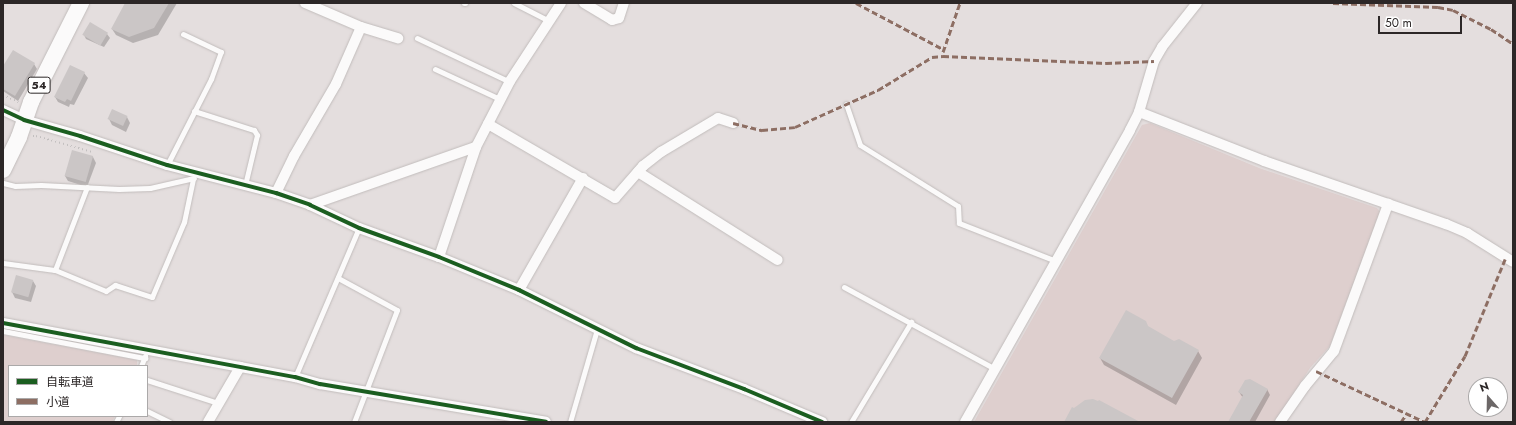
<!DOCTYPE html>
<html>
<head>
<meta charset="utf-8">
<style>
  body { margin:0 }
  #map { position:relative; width:1516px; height:425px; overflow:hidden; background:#e4dede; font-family:Jost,"Noto Sans JP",sans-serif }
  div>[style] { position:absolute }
  .built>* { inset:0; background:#decfce }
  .shadow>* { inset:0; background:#0003 }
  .building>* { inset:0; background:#cbc6c6; transform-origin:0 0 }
  .path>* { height:2px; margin-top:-1px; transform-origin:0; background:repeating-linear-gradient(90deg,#c2bfbf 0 1px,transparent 0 4px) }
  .roads { filter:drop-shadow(0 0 1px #c1bcbb) drop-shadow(0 0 1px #c1bcbb) }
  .service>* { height:5px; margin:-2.5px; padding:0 2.5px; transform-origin:2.5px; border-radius:2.5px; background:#fbfafa }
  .minor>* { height:10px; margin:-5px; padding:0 5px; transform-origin:5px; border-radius:5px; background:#fbfafa }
  .primary>* { height:16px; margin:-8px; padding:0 8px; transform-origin:8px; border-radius:8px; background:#fbfafa }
  .quiet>* { height:3px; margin-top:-1.5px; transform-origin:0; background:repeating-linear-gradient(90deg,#8d6e63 0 6px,transparent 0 9px) }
  .cycleway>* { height:4px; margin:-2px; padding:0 2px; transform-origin:2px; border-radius:2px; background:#1b5e20 }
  span { translate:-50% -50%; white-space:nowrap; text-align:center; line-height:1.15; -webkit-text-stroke:3.5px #fff; paint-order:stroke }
  .shield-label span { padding:1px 3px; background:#fff; border:1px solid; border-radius:3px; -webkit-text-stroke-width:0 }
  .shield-label { font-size:11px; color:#2c2727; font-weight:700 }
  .frame { position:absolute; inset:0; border:4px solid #2c2727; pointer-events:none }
  .legend { position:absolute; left:8px; top:365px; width:140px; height:52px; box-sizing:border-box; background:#fff; border:1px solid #aba9a9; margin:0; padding:5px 7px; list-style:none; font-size:12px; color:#2c2727 }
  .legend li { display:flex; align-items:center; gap:8px; height:20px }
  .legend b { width:20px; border:1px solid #aba9a9 }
  .north { position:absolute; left:1468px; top:377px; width:40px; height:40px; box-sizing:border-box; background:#fff; border:1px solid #aba9a9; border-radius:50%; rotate:340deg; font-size:11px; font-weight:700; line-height:16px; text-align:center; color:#2c2727 }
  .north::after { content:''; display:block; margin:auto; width:14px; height:18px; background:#6c6767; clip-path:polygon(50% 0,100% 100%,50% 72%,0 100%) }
  .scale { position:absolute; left:1378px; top:16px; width:84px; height:18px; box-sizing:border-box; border:2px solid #2c2727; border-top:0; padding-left:5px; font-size:12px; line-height:14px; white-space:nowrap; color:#2c2727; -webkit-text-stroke:3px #fff; paint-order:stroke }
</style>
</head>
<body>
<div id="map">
  <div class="built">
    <i style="clip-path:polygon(1150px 123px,1259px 168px,1377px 208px,1380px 212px,1330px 346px,1310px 368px,1275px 422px,974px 422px,1142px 125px)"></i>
    <i style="clip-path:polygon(3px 335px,137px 360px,137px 366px,9px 366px,9px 416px,115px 416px,112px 422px,3px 422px)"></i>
  </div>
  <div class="shadow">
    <i style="clip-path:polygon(126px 3px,177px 3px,158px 35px,133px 43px,116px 35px,112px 29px)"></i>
    <i style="clip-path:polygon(90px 24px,107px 34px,110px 38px,104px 47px,86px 39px,84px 35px)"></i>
    <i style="clip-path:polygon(34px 64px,37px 69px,18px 101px,3px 91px,3px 68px)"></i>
    <i style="clip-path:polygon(84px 73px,88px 78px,74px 105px,70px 104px,69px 107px,58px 102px,55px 97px)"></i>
    <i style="clip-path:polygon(127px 117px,130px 123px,126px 132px,112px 125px,109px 119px)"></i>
    <i style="clip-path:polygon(73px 152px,93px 157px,96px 163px,87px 187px,68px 181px,65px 176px)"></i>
    <i style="clip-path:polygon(33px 281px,36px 286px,31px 302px,15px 298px,12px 292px)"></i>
    <i style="clip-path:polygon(1149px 328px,1174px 342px,1198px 351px,1202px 358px,1176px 405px,1104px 365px,1100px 358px)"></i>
    <i style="clip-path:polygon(1267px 389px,1270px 395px,1255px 422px,1229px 422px,1243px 398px,1239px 392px)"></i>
  </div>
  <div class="building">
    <i style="clip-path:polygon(125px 3px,169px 3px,154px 28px,129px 37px,111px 29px)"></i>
    <i style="left:90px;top:22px;width:21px;height:15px;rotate:31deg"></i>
    <i style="clip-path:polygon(13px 50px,35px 63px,15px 96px,3px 89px,3px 66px)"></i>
    <i style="clip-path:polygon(70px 65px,85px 72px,71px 101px,67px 99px,65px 102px,54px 97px)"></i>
    <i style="left:112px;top:109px;width:17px;height:11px;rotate:24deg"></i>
    <i style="left:72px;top:150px;width:22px;height:27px;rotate:16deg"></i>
    <i style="left:16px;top:275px;width:18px;height:18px;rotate:16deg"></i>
    <i style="clip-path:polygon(1126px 310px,1146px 321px,1148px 326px,1174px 341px,1179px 339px,1199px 350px,1172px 398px,1099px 358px)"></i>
    <i style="clip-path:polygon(1250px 379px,1268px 389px,1249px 422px,1228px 422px,1243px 395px,1238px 392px,1245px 380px)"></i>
    <i style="clip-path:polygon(1093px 399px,1098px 401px,1099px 400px,1140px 422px,1064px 422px,1072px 407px,1074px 408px,1085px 400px)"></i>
  </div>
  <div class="path">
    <i style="left:3px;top:95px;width:17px;rotate:25deg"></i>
    <i style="left:33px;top:136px;width:3px"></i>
    <i style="left:36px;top:136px;width:58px;rotate:15.9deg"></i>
  </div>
  <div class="roads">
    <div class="service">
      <i style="left:464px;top:3px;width:1px"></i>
      <i style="left:514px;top:3px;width:39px;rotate:27deg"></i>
      <i style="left:417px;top:38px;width:103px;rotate:25.3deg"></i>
      <i style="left:435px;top:69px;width:72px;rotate:24.8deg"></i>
      <i style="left:846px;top:104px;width:43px;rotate:71.1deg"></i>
      <i style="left:860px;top:145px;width:115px;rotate:31.9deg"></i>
      <i style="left:958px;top:206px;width:17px;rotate:87deg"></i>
      <i style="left:959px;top:223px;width:104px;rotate:21.4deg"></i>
      <i style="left:194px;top:111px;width:63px;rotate:17.6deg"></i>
      <i style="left:254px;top:130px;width:6px;rotate:59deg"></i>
      <i style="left:257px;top:135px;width:51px;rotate:103.5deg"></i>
      <i style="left:167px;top:165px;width:97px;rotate:-62.9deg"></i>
      <i style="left:211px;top:79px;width:29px;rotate:-70deg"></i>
      <i style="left:221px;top:52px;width:42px;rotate:-154.7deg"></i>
      <i style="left:3px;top:183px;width:12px;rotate:14deg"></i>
      <i style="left:15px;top:186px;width:26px;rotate:-2deg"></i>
      <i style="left:41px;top:185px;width:78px;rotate:2.9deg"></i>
      <i style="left:119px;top:189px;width:31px;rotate:-2deg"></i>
      <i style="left:150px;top:188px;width:45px;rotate:-12.8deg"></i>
      <i style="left:3px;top:263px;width:52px;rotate:7.7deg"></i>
      <i style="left:55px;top:270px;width:55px;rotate:22.4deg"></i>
      <i style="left:106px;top:291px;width:11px;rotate:-34deg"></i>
      <i style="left:115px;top:285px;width:39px;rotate:18deg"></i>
      <i style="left:152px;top:297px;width:82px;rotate:-66.9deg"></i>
      <i style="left:184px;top:222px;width:44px;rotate:-78.2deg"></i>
      <i style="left:55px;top:270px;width:89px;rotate:-68.9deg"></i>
      <i style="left:338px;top:278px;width:67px;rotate:28.5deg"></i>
      <i style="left:397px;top:310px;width:120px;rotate:111deg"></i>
      <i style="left:844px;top:287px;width:172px;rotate:28.5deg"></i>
      <i style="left:3px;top:331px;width:145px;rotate:10.8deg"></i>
      <i style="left:141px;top:366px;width:11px;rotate:-68deg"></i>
      <i style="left:295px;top:377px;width:162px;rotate:-66.8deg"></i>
      <i style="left:147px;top:380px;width:75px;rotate:17.9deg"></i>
      <i style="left:147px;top:411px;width:25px;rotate:26deg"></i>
      <i style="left:116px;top:422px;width:7px;rotate:-63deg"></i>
      <i style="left:570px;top:422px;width:97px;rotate:-73.8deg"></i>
      <i style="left:851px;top:422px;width:117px;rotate:-59deg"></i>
    </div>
    <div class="minor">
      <i style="left:584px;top:3px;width:33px;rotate:31deg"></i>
      <i style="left:612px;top:20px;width:7px;rotate:-16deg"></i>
      <i style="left:619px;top:18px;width:16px;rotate:-72deg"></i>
      <i style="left:361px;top:27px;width:39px;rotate:17deg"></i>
      <i style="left:3px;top:110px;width:23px;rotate:25deg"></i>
      <i style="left:24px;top:120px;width:58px;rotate:15.9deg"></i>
      <i style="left:80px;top:136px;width:92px;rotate:18.4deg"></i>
      <i style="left:167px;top:165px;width:113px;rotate:14.4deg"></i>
      <i style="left:276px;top:193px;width:36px;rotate:19deg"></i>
      <i style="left:310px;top:205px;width:54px;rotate:25.1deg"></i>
      <i style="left:359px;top:228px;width:85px;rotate:19.9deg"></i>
      <i style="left:439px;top:257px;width:87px;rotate:22.4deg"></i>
      <i style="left:519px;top:290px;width:131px;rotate:26.4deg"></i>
      <i style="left:636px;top:348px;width:116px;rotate:20.8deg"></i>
      <i style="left:744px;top:389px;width:85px;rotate:22.9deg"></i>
      <i style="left:1139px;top:112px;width:134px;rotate:21.4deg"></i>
      <i style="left:1264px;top:161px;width:193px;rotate:19.1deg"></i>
      <i style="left:1446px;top:224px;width:23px;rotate:23deg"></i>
      <i style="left:1467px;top:233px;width:54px;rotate:32.2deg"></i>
      <i style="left:488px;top:124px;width:147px;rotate:30.2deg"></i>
      <i style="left:615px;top:198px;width:43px;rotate:-48.8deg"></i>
      <i style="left:643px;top:166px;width:23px;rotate:-38deg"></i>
      <i style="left:661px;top:152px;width:66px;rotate:-30.8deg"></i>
      <i style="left:718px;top:118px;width:16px;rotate:18deg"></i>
      <i style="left:638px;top:172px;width:165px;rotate:32.2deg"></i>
      <i style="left:276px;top:193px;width:41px;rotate:-64.1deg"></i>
      <i style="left:294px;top:156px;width:83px;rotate:-59.7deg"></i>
      <i style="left:336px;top:84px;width:62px;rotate:-66.3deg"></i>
      <i style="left:361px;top:27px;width:61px;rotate:-156.8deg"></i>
      <i style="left:310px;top:205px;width:176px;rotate:-19.3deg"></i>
      <i style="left:439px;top:257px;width:116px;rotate:-71.4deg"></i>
      <i style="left:476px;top:147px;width:74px;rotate:-62.7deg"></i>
      <i style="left:510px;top:81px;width:93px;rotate:-56.8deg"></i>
      <i style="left:519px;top:290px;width:129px;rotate:-60.3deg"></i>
      <i style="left:3px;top:323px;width:297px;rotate:10.5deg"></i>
      <i style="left:295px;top:377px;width:26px;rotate:16deg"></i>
      <i style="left:320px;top:384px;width:229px;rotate:9.5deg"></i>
      <i style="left:208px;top:422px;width:64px;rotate:-59.8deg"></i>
      <i style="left:965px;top:422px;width:335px;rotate:-60.5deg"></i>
      <i style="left:1130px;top:130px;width:20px;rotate:-63deg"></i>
      <i style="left:1139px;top:112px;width:53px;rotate:-73.6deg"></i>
      <i style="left:1154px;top:61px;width:16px;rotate:-60deg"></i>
      <i style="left:1162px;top:47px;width:56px;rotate:-51.5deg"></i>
      <i style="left:1280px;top:422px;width:44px;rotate:-55.2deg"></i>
      <i style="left:1305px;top:386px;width:45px;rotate:-50.4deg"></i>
      <i style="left:1334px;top:351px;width:157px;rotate:-69.8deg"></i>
    </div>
    <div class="primary">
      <i style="left:3px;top:170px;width:37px;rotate:-64deg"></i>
      <i style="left:19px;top:137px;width:37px;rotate:-71deg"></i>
      <i style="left:31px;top:102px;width:111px;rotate:-63.2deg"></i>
    </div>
  </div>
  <div class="quiet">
    <i style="left:856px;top:3px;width:98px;rotate:27.9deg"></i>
    <i style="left:1333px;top:3px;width:105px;rotate:2.2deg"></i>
    <i style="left:1438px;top:7px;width:15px;rotate:11deg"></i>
    <i style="left:1453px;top:10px;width:42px;rotate:26.6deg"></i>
    <i style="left:1491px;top:29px;width:27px;rotate:34deg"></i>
    <i style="left:943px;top:52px;width:52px;rotate:-70.9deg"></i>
    <i style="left:733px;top:123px;width:30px;rotate:14deg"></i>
    <i style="left:762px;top:130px;width:33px;rotate:-5deg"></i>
    <i style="left:795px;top:127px;width:91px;rotate:-24deg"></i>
    <i style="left:878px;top:90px;width:63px;rotate:-31.4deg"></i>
    <i style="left:932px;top:57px;width:11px;rotate:-5deg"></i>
    <i style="left:943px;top:56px;width:163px;rotate:2.5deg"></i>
    <i style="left:1106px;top:63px;width:48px;rotate:-2.4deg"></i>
    <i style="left:1316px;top:371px;width:120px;rotate:25.1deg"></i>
    <i style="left:1401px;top:422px;width:11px;rotate:-56deg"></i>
    <i style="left:1425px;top:422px;width:77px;rotate:-58.8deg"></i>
    <i style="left:1465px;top:356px;width:107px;rotate:-67.5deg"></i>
  </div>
  <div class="cycleway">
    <i style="left:3px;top:110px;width:23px;rotate:25deg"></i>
    <i style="left:24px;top:120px;width:58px;rotate:15.9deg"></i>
    <i style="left:80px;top:136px;width:92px;rotate:18.4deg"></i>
    <i style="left:167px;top:165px;width:113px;rotate:14.4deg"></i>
    <i style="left:276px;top:193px;width:36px;rotate:19deg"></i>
    <i style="left:310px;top:205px;width:54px;rotate:25.1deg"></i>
    <i style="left:359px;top:228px;width:85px;rotate:19.9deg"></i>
    <i style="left:439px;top:257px;width:87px;rotate:22.4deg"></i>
    <i style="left:519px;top:290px;width:131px;rotate:26.4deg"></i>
    <i style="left:636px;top:348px;width:116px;rotate:20.8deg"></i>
    <i style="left:744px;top:389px;width:85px;rotate:22.9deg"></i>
    <i style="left:3px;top:323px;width:297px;rotate:10.5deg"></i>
    <i style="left:295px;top:377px;width:26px;rotate:16deg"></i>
    <i style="left:320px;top:384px;width:229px;rotate:9.5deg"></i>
  </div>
  <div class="shield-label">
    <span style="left:39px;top:85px">54</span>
  </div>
  <div class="frame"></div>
  <ul class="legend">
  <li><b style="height:5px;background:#1b5e20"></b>自転車道</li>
  <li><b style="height:5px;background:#8d6e63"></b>小道</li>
  </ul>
  <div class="north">N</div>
  <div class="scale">50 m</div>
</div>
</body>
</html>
